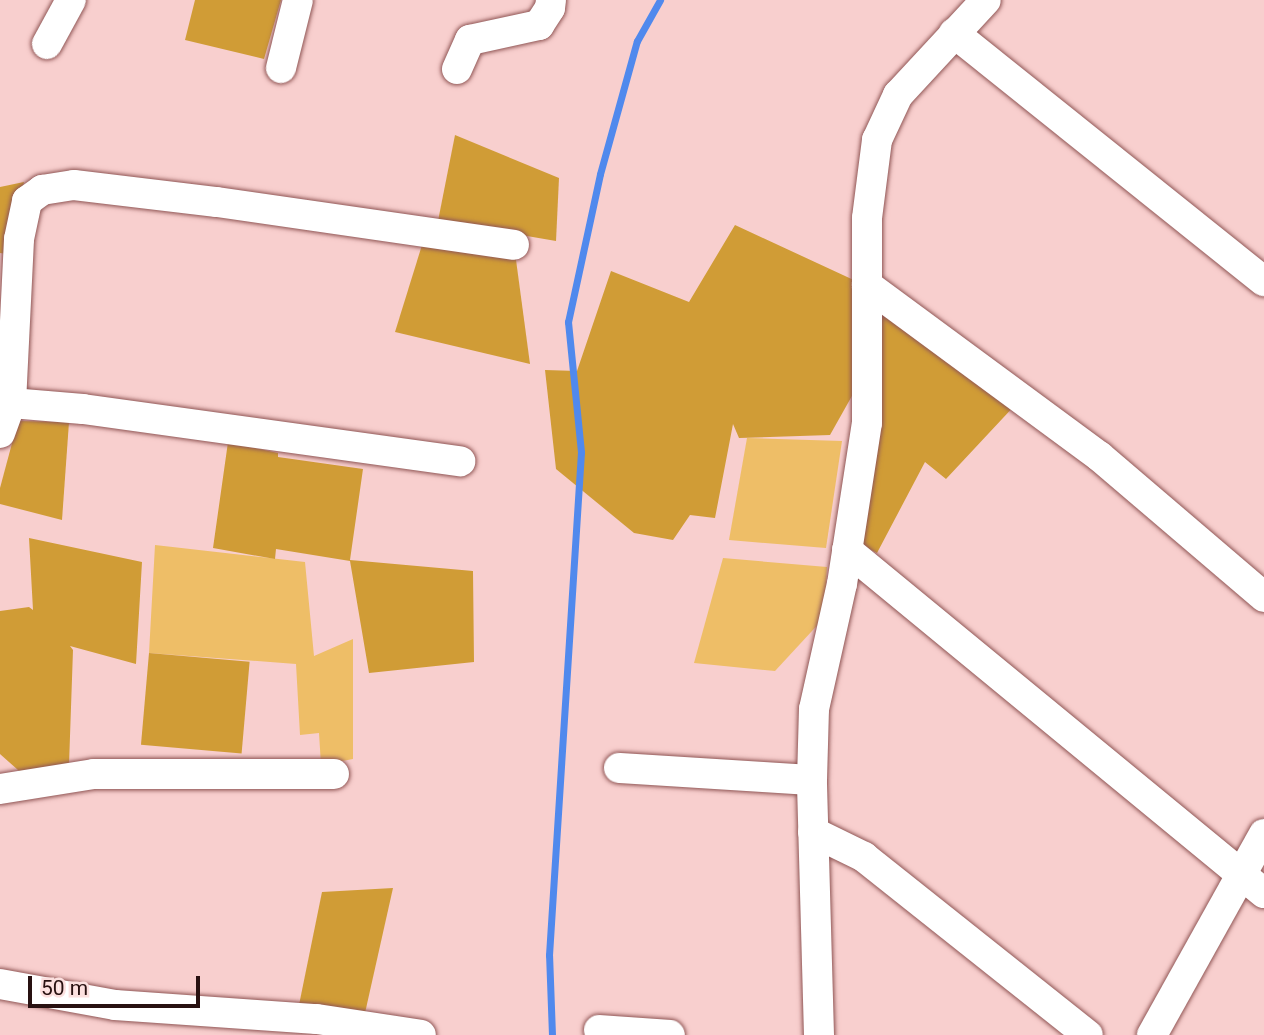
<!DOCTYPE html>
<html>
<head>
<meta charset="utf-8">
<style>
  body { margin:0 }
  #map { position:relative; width:1264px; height:1035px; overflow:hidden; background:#f8cfce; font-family:Roboto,sans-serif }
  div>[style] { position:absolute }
  .green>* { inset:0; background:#eebe67 }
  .forest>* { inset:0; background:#d09c36; transform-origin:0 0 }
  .stream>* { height:7px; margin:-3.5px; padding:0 3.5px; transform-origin:3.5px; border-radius:3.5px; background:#5089ed }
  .roads { filter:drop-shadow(0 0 2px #905655) drop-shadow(0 0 2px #905655) }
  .minor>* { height:30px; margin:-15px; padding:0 15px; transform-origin:15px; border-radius:15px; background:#fff }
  span { translate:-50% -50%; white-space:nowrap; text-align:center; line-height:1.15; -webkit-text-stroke:5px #fce0df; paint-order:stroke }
  .scale { position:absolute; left:28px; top:976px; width:172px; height:32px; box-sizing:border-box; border:4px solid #281111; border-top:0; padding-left:9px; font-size:21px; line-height:24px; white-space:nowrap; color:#281111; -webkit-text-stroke:5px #fce0df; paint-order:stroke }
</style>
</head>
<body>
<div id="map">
  <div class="green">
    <i style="clip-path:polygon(747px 438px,842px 441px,826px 548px,729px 540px)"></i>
    <i style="clip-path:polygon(155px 545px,305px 562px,314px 656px,353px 639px,353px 759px,321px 765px,319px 733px,300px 735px,296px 664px,149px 653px)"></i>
    <i style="clip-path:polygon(723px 558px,827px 567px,824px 618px,775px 671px,694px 663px)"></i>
  </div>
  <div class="forest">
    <i style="clip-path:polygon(195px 0,281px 0,264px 59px,185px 40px)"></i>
    <i style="clip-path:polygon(455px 135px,559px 178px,556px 241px,438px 221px)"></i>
    <i style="clip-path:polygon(24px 182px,8px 254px,0 253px,0 187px)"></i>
    <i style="clip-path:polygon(735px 225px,858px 282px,857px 387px,830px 435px,739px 438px,733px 424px,715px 518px,690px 515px,673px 540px,634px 533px,556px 469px,545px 370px,577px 371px,611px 271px,689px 302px)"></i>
    <i style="clip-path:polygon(422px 245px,514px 245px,530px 364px,395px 332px)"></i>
    <i style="clip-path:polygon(882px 314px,1017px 403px,946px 479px,925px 462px,877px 553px,856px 542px)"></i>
    <i style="clip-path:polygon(18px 421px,69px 422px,62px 520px,0 504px,0 488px)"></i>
    <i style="clip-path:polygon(228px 442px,278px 453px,278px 457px,363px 469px,350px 560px,473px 571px,474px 662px,369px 673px,350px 561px,276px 549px,275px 559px,213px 548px)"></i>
    <i style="clip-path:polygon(29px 538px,142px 562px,136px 664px,70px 646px,73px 650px,69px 765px,27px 778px,0 754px,0 611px,29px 607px,33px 610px)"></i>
    <i style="left:149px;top:653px;width:101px;height:92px;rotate:5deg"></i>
    <i style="clip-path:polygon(393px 888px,365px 1013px,299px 1005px,322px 892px)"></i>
  </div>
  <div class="stream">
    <i style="left:552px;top:1035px;width:80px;rotate:-92.1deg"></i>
    <i style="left:549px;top:955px;width:504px;rotate:-86.36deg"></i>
    <i style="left:581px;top:452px;width:131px;rotate:-95.7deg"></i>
    <i style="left:568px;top:322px;width:151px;rotate:-77.8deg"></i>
    <i style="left:600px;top:174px;width:138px;rotate:-74.5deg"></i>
    <i style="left:637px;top:41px;width:47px;rotate:-60.7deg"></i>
  </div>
  <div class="roads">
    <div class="minor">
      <i style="left:954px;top:33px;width:397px;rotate:38.7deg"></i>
      <i style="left:47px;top:44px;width:50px;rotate:-61.4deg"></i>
      <i style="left:281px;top:68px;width:70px;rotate:-76deg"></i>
      <i style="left:457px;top:69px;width:32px;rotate:-66deg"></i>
      <i style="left:470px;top:40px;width:71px;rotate:-12.3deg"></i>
      <i style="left:539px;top:25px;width:20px;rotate:-57deg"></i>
      <i style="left:550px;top:8px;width:8px;rotate:-83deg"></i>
      <i style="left:867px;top:285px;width:288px;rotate:36.4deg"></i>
      <i style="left:1099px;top:456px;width:217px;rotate:40.5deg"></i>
      <i style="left:11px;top:403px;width:72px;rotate:4.8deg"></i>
      <i style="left:83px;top:409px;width:381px;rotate:7.9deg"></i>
      <i style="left:0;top:433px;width:32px;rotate:-70deg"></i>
      <i style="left:11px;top:403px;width:164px;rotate:-87.2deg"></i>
      <i style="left:19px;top:239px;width:39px;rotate:-78deg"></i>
      <i style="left:27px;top:201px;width:19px;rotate:-36deg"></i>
      <i style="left:42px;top:190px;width:32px;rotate:-9deg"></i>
      <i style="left:74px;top:185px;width:144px;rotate:6.8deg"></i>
      <i style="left:217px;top:202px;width:300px;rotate:8.2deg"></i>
      <i style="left:847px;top:550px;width:540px;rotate:39.44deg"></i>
      <i style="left:619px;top:768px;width:193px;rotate:3.6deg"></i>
      <i style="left:0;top:789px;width:95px;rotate:-9.1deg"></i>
      <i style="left:94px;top:774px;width:240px"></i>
      <i style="left:813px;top:832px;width:57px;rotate:26.1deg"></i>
      <i style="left:864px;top:857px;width:286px;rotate:38.5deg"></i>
      <i style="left:0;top:984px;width:117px;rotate:10.3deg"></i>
      <i style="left:115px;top:1005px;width:202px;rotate:4deg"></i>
      <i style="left:317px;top:1019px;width:105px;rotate:8.7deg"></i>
      <i style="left:599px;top:1030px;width:71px;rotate:4deg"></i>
      <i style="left:819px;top:1035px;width:255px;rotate:-91.6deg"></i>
      <i style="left:812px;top:780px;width:71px;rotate:-88.4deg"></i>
      <i style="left:814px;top:709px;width:128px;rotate:-77.4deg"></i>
      <i style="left:842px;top:584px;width:163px;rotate:-81.2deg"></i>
      <i style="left:867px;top:423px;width:205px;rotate:-90deg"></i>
      <i style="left:867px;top:218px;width:79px;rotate:-82.7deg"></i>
      <i style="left:877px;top:140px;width:50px;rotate:-65deg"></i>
      <i style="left:898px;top:95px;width:129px;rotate:-47.2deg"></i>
      <i style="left:1152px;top:1035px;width:230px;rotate:-60.9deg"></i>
    </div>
  </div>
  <div class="scale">50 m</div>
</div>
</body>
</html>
